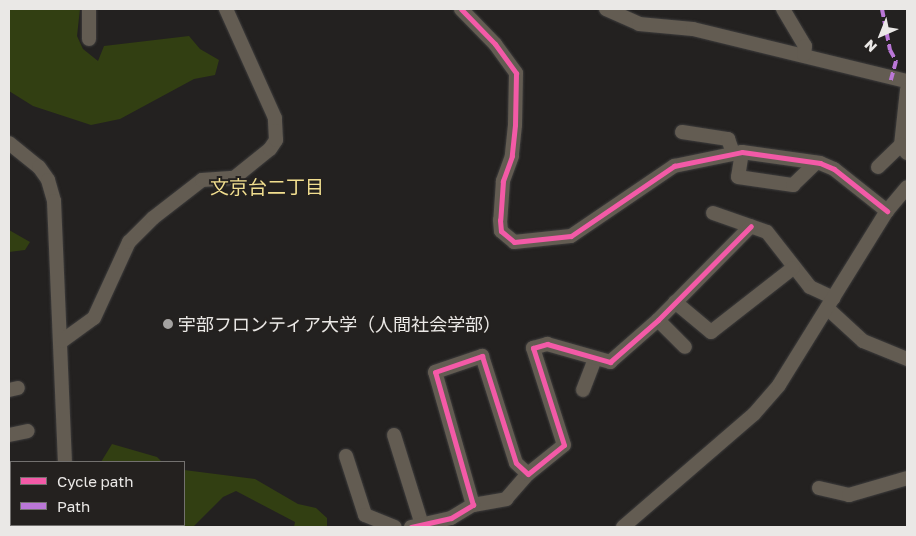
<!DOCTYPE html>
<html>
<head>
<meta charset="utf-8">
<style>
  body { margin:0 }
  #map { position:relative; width:916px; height:536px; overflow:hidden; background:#232120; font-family:"Golos Text","Noto Sans JP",sans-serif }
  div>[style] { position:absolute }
  .green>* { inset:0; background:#323f12 }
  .roads { filter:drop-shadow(0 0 1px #3e3d3d) drop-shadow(0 0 1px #3e3d3d) }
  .minor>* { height:14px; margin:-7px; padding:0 7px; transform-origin:7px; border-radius:7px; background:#635c52 }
  .quiet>* { height:4px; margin-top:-2px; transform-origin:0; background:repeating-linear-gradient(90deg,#ba77d6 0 8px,transparent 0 12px) }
  .cycleway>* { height:5px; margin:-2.5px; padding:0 2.5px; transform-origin:2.5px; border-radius:2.5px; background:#f35aa7 }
  .dots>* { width:14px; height:14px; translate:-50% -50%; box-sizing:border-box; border:2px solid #24211f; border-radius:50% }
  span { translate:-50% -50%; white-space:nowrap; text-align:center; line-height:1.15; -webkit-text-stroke:4px #24211f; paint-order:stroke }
  .poi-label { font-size:18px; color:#eae8e6 }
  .left { translate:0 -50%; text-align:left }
  .neighbourhood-label { font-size:19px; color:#f1de8f }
  .frame { position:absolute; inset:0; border:10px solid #eae8e6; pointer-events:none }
  .legend { position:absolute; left:10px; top:461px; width:175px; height:65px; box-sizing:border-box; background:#24211f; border:1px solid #73716f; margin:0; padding:6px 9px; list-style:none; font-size:15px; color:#eae8e6 }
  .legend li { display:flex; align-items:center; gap:10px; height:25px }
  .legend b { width:25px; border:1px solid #73716f }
  .north { position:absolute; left:856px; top:10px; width:50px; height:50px; -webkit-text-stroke:4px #24211f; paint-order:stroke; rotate:224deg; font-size:14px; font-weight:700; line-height:20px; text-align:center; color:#eae8e6 }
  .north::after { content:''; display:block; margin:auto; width:18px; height:22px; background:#eae8e6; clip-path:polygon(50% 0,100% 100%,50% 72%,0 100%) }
</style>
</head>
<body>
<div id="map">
  <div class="green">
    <i style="clip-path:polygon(9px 9px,80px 9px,77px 36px,83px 49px,98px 61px,104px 46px,189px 36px,200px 49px,219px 60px,215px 75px,194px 79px,120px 119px,91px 125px,33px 106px,9px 91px)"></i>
    <i style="clip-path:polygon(9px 230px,30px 242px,25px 250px,9px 252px)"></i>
    <i style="clip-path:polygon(112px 444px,157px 457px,162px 462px,101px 462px)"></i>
    <i style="clip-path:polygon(184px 470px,255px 479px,298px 504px,316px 508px,327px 518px,327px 527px,294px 527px,295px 522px,236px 491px,223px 497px,193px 527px,153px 527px,151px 525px,184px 525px)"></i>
  </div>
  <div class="roads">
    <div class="minor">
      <i style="left:461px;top:9px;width:49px;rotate:45.8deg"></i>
      <i style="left:495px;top:44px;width:36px;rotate:54deg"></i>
      <i style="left:516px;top:73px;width:52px;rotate:91.1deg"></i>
      <i style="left:515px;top:125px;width:31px;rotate:96deg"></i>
      <i style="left:512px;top:156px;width:27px;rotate:110deg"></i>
      <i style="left:503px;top:181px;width:39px;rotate:94deg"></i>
      <i style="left:500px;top:220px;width:11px;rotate:85deg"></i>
      <i style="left:501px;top:231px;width:17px;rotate:40deg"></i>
      <i style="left:514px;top:242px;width:57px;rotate:-6deg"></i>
      <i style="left:571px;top:236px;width:125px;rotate:-34.2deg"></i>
      <i style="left:674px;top:166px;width:69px;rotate:-11.6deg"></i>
      <i style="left:742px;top:152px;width:79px;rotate:8deg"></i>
      <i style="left:820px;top:163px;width:15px;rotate:23deg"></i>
      <i style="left:834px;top:169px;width:68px;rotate:38.4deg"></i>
      <i style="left:606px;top:9px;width:36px;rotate:24deg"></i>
      <i style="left:639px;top:24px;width:54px;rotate:5.3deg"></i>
      <i style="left:693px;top:29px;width:220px;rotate:13.7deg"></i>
      <i style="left:783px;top:9px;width:43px;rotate:59.3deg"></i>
      <i style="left:805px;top:46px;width:9px;rotate:96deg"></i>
      <i style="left:89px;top:39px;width:30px;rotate:-90deg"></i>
      <i style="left:907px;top:90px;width:55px;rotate:96.2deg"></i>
      <i style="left:901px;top:145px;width:10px;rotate:53deg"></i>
      <i style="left:682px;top:132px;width:47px;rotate:8.7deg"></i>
      <i style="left:728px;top:139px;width:15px;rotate:70deg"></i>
      <i style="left:9px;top:143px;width:38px;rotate:39deg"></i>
      <i style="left:39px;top:167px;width:16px;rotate:55deg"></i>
      <i style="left:48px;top:180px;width:22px;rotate:74deg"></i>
      <i style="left:54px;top:201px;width:261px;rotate:87.6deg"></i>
      <i style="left:742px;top:152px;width:25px;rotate:99deg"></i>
      <i style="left:738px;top:177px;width:56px;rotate:8.3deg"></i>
      <i style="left:793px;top:185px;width:32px;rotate:-44deg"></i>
      <i style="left:878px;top:167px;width:32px;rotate:-44deg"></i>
      <i style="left:713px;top:213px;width:57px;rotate:19.4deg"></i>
      <i style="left:767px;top:232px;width:70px;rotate:52deg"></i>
      <i style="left:810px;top:287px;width:26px;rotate:25deg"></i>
      <i style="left:675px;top:302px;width:47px;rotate:39.8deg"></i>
      <i style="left:711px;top:332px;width:104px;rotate:-38deg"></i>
      <i style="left:827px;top:308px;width:49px;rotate:42.5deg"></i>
      <i style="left:863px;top:341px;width:48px;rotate:22.2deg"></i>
      <i style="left:658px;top:320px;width:38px;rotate:45deg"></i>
      <i style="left:62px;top:341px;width:39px;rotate:-36deg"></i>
      <i style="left:94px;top:318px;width:84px;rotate:-65.3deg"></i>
      <i style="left:129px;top:242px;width:34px;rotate:-45deg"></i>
      <i style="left:153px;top:218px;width:62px;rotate:-37.8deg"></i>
      <i style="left:202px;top:180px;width:32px;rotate:-4deg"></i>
      <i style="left:234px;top:178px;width:46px;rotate:-38.9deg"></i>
      <i style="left:270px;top:149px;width:11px;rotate:-56deg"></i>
      <i style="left:276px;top:140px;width:22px;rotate:-93deg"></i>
      <i style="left:275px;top:118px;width:120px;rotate:-114.2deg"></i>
      <i style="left:9px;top:390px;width:9px;rotate:-13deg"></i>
      <i style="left:583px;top:390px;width:33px;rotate:-69deg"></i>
      <i style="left:9px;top:435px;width:19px;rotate:-12deg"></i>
      <i style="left:394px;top:435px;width:94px;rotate:72.7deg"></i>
      <i style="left:346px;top:456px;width:62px;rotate:72.1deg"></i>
      <i style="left:365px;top:515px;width:32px;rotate:22deg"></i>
      <i style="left:9px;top:481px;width:2px"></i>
      <i style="left:819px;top:488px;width:31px;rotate:13deg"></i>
      <i style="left:849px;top:495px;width:60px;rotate:-16.3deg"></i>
      <i style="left:473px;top:505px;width:34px;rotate:-10deg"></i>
      <i style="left:506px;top:499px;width:33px;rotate:-49deg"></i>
      <i style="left:80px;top:525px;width:8px;rotate:14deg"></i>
      <i style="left:140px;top:525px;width:3px;rotate:45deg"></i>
      <i style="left:40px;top:527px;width:13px;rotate:-9deg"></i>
      <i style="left:411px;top:527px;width:41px;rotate:-12.7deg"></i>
      <i style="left:451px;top:518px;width:26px;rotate:-31deg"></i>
      <i style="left:473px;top:505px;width:138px;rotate:-105.9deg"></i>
      <i style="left:435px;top:372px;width:50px;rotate:-18.8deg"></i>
      <i style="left:482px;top:356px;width:112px;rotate:72.4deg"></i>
      <i style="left:516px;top:463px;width:16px;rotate:43deg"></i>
      <i style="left:528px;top:474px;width:46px;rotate:-38.9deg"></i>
      <i style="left:564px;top:445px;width:102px;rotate:-107.7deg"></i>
      <i style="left:533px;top:348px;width:15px;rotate:-16deg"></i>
      <i style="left:547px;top:344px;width:66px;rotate:15.9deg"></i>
      <i style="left:610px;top:362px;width:64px;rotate:-41.2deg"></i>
      <i style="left:658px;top:320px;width:132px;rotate:-45.3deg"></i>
      <i style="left:623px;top:527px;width:173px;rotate:-40.8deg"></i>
      <i style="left:754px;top:414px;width:38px;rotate:-49deg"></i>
      <i style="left:779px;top:385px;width:205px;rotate:-58.2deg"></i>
      <i style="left:887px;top:211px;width:31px;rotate:-50deg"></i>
    </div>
  </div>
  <div class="quiet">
    <i style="left:882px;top:9px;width:42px;rotate:79deg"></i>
    <i style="left:890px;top:50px;width:13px;rotate:61deg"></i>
    <i style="left:896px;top:61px;width:20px;rotate:105deg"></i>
  </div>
  <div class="cycleway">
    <i style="left:461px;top:9px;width:49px;rotate:45.8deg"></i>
    <i style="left:495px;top:44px;width:36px;rotate:54deg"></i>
    <i style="left:516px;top:73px;width:52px;rotate:91.1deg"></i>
    <i style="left:515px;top:125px;width:31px;rotate:96deg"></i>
    <i style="left:512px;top:156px;width:27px;rotate:110deg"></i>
    <i style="left:503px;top:181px;width:39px;rotate:94deg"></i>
    <i style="left:500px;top:220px;width:11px;rotate:85deg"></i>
    <i style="left:501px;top:231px;width:17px;rotate:40deg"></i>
    <i style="left:514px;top:242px;width:57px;rotate:-6deg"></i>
    <i style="left:571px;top:236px;width:125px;rotate:-34.2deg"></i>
    <i style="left:674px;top:166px;width:69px;rotate:-11.6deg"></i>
    <i style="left:742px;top:152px;width:79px;rotate:8deg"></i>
    <i style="left:820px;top:163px;width:15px;rotate:23deg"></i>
    <i style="left:834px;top:169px;width:68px;rotate:38.4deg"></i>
    <i style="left:411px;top:527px;width:41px;rotate:-12.7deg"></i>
    <i style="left:451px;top:518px;width:26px;rotate:-31deg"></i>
    <i style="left:473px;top:505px;width:138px;rotate:-105.9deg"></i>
    <i style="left:435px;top:372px;width:50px;rotate:-18.8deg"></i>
    <i style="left:482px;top:356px;width:112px;rotate:72.4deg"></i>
    <i style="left:516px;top:463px;width:16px;rotate:43deg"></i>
    <i style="left:528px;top:474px;width:46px;rotate:-38.9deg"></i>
    <i style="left:564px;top:445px;width:102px;rotate:-107.7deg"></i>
    <i style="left:533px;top:348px;width:15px;rotate:-16deg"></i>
    <i style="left:547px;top:344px;width:66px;rotate:15.9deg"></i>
    <i style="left:610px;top:362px;width:64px;rotate:-41.2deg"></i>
    <i style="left:658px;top:320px;width:132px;rotate:-45.3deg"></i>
  </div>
  <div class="dots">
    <i style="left:168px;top:324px;background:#a4a2a1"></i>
  </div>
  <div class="poi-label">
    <span class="left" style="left:178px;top:324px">宇部フロンティア大学（人間社会学部）</span>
  </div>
  <div class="neighbourhood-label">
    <span style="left:267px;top:187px">文京台二丁目</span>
  </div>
  <div class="frame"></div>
  <ul class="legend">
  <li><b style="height:6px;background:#f35aa7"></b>Cycle path</li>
  <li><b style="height:6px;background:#ba77d6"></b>Path</li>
  </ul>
  <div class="north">N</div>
</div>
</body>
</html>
